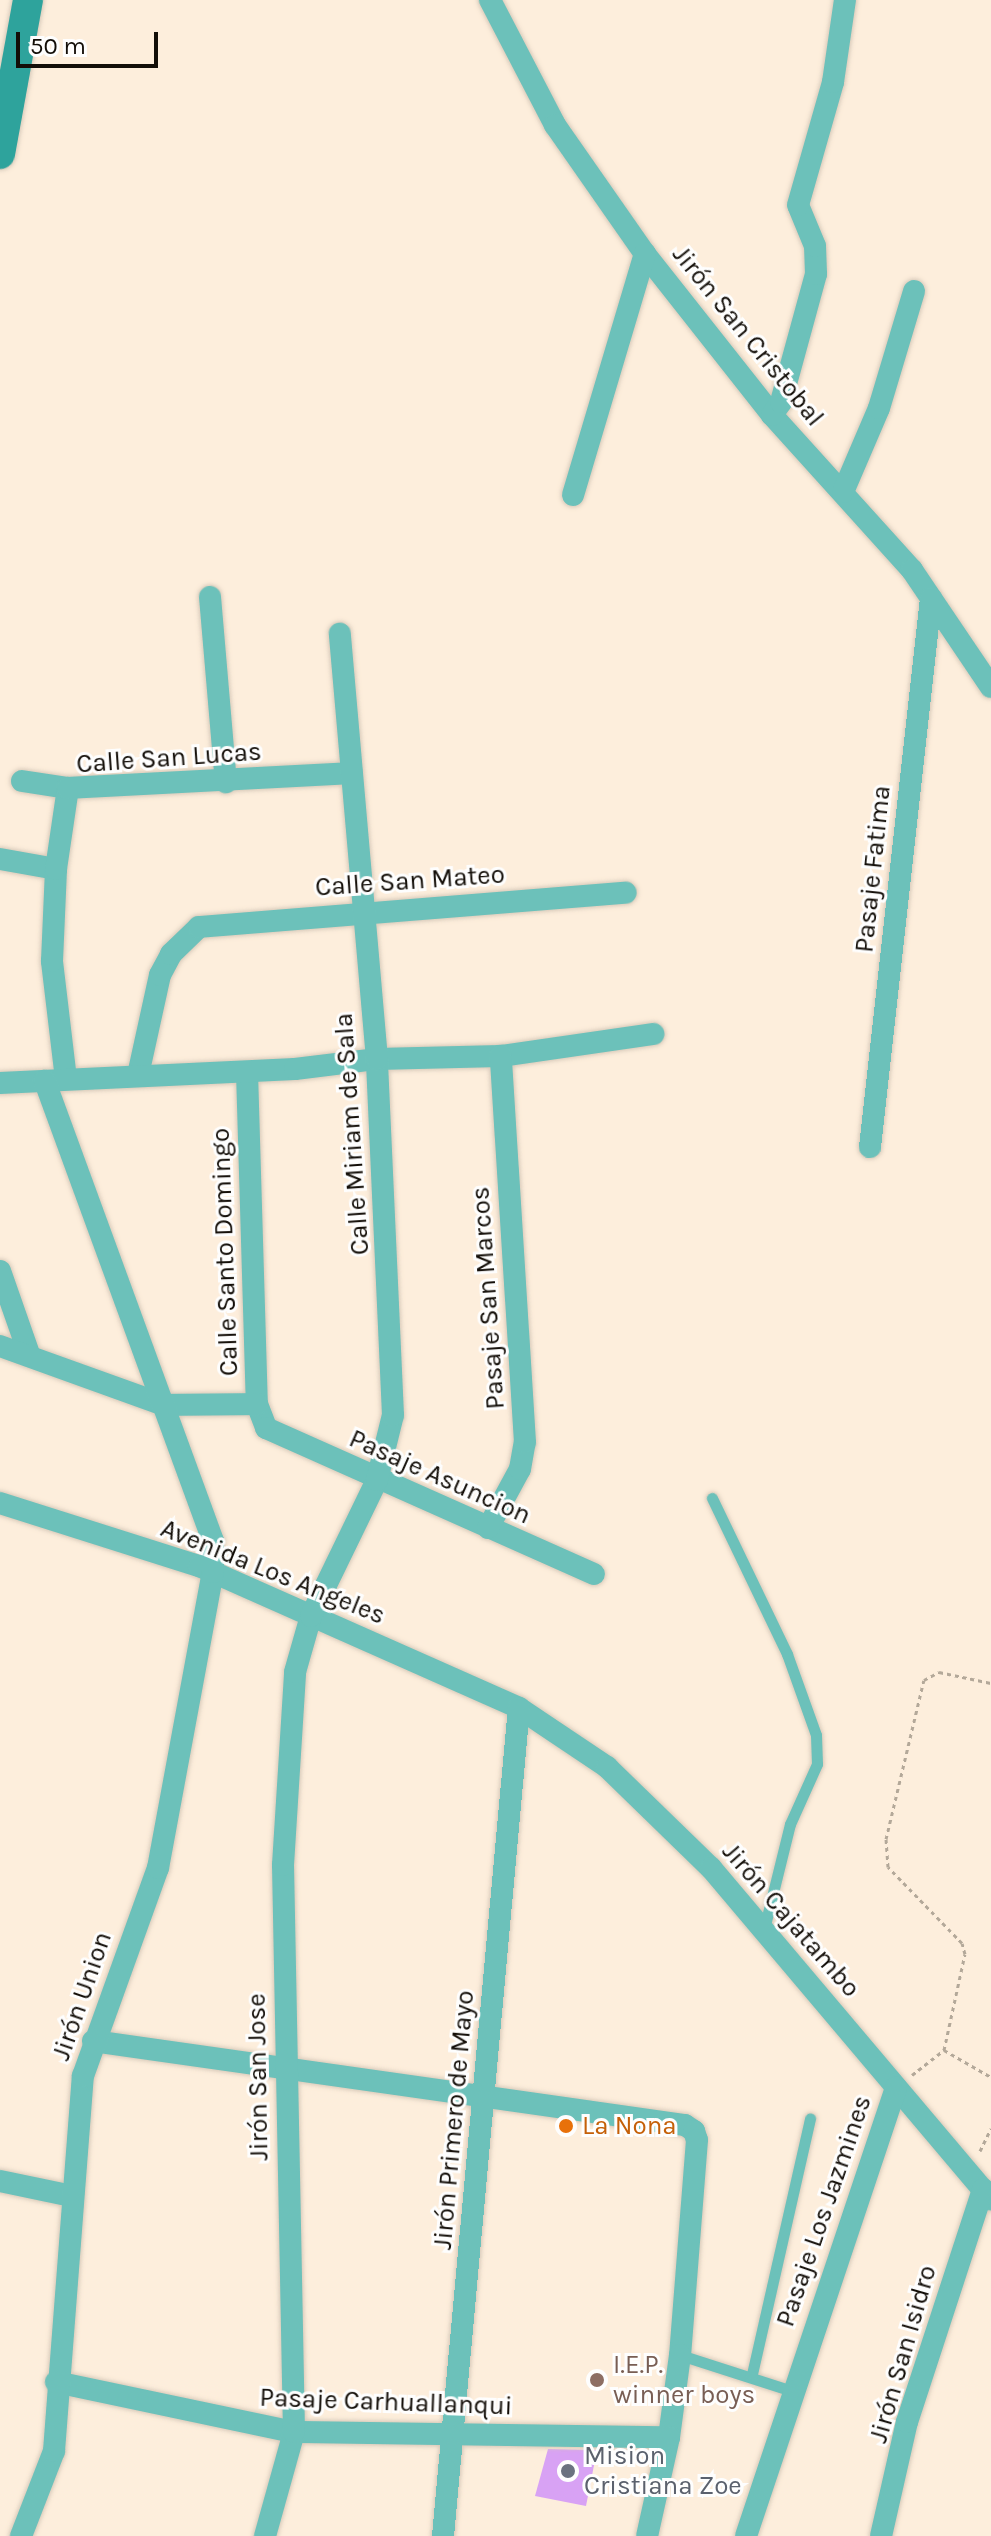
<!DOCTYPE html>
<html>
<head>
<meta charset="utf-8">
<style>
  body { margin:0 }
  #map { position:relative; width:991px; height:2536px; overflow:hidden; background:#fdeedc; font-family:Karla,sans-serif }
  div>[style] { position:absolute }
  .building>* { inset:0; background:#d8a2f4 }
  .path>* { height:3px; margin-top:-1.5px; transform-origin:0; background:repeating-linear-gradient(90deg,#b3a899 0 4px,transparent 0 8px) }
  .roads { filter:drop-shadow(0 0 2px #d8caba) drop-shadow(0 0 2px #d8caba) }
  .lane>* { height:11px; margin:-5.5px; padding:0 5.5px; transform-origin:5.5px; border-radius:5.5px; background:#6cc1ba }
  .street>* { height:22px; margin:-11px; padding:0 11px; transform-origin:11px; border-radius:11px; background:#6cc1ba }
  .secondary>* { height:30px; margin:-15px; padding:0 15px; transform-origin:15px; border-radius:15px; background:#2ea39c }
  .dots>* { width:22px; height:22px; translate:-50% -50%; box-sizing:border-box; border:4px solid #fefefe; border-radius:50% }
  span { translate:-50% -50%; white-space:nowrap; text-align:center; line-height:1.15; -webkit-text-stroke:6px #fefefe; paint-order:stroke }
  .street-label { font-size:26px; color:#130e08 }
  .food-label { font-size:26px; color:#c56008 }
  .left { translate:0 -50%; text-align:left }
  .education-label { font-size:26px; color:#785e54 }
  .worship-label { font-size:26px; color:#5b616d }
  .scale { position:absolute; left:16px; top:32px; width:142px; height:36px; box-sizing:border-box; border:4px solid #130e08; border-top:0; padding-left:10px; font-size:24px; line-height:28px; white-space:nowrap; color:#130e08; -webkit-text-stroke:6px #fefefe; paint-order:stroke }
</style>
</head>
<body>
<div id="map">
  <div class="building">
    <i style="clip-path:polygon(548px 2449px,597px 2450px,586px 2506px,535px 2496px)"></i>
  </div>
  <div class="path">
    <i style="left:944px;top:2050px;width:98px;rotate:-77.7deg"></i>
    <i style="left:965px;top:1954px;width:11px;rotate:-105deg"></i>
    <i style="left:962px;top:1943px;width:106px;rotate:-134.2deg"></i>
    <i style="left:888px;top:1867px;width:28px;rotate:-94deg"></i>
    <i style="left:886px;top:1839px;width:163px;rotate:-76.6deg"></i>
    <i style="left:924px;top:1680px;width:17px;rotate:-28deg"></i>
    <i style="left:939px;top:1672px;width:53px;rotate:11.9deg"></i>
    <i style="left:912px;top:2075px;width:41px;rotate:-38deg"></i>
    <i style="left:944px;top:2050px;width:54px;rotate:29.9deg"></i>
    <i style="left:980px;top:2151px;width:25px;rotate:-64deg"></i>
  </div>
  <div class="roads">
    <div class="lane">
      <i style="left:712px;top:1498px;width:173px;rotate:64.3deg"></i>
      <i style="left:787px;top:1654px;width:86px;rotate:70.3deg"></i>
      <i style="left:816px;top:1735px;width:29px;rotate:88deg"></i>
      <i style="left:817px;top:1764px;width:66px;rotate:114.2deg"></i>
      <i style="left:790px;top:1824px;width:108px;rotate:103.9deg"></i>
      <i style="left:680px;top:2355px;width:118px;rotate:17.8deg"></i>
      <i style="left:752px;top:2374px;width:262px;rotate:-77.2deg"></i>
    </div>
    <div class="street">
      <i style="left:490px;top:0;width:141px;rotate:62.5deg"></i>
      <i style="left:555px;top:125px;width:157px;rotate:55.1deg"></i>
      <i style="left:645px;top:254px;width:205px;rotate:51.7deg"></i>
      <i style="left:772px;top:415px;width:209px;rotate:47.9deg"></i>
      <i style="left:912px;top:570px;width:141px;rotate:56deg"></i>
      <i style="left:772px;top:415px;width:16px;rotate:-55deg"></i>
      <i style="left:781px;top:402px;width:133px;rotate:-74.7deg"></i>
      <i style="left:816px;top:274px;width:28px;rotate:-92deg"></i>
      <i style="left:815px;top:246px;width:44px;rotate:-112.5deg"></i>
      <i style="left:798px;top:205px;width:128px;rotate:-74.1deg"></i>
      <i style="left:833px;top:82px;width:83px;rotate:-81.7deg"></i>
      <i style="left:843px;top:492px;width:91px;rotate:-66.8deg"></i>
      <i style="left:879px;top:408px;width:122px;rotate:-73.3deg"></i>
      <i style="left:573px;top:495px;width:252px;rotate:-73.4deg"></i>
      <i style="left:210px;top:597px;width:186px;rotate:85.1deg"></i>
      <i style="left:22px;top:781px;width:47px;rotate:8.7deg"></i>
      <i style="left:0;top:859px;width:57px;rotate:10.1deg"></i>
      <i style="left:247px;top:1072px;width:332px;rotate:88.3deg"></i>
      <i style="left:257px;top:1404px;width:26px;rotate:69deg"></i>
      <i style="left:266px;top:1428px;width:359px;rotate:24deg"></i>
      <i style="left:138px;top:1075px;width:102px;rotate:-77.6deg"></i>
      <i style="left:160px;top:975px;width:24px;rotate:-62deg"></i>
      <i style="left:171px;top:954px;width:39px;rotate:-44deg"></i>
      <i style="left:199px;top:927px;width:428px;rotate:-4.6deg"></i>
      <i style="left:66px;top:1079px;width:119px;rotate:-96.8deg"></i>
      <i style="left:52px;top:961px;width:92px;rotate:-87.5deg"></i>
      <i style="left:56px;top:869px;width:82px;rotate:-81.6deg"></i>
      <i style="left:68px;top:788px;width:284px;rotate:-3deg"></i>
      <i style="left:0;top:1083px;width:295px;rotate:-2.7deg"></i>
      <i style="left:295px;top:1069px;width:83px;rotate:-7deg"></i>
      <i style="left:377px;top:1059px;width:124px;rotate:-1.4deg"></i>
      <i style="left:501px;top:1056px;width:154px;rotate:-8.2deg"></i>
      <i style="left:870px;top:1147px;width:552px;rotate:-83.66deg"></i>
      <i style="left:0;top:1271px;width:88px;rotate:70.7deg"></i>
      <i style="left:0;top:1346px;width:174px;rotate:19.8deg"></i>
      <i style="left:164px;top:1405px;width:93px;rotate:-0.6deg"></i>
      <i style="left:0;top:1503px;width:209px;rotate:17.6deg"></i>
      <i style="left:199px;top:1566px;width:350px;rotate:23.9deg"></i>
      <i style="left:519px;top:1708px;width:106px;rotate:33.8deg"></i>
      <i style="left:607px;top:1767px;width:145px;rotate:44.2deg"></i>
      <i style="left:711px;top:1868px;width:434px;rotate:49.8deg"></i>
      <i style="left:488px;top:1528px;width:67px;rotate:-61.5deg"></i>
      <i style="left:520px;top:1469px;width:27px;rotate:-80deg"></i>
      <i style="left:525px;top:1442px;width:387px;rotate:-93.6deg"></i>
      <i style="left:93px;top:2041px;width:598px;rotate:8.08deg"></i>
      <i style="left:685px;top:2125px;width:11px;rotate:34deg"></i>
      <i style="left:694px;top:2131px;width:9px;rotate:72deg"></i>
      <i style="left:697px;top:2140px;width:216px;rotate:94.5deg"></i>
      <i style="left:680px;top:2355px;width:83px;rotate:97.6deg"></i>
      <i style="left:669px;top:2437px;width:101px;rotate:102.5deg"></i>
      <i style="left:0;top:2181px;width:74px;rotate:11.8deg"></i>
      <i style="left:56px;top:2382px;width:243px;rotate:11.9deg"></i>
      <i style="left:294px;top:2432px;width:375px;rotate:0.8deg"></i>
      <i style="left:21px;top:2536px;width:91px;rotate:-68.8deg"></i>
      <i style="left:54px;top:2451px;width:376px;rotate:-85.6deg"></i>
      <i style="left:83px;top:2076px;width:221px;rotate:-70.2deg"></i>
      <i style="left:158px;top:1868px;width:301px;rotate:-79.5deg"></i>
      <i style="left:213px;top:1572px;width:31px;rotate:-90deg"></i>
      <i style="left:213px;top:1541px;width:490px;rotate:-110.1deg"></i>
      <i style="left:265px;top:2536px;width:108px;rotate:-74.4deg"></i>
      <i style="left:294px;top:2432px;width:567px;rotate:-91.11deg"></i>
      <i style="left:283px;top:1865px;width:193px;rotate:-86.4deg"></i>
      <i style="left:295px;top:1672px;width:58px;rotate:-74.1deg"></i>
      <i style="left:311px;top:1616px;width:151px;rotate:-64.1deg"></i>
      <i style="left:377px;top:1480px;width:67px;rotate:-76.2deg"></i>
      <i style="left:393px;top:1415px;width:356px;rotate:-92.6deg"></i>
      <i style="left:377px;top:1059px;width:427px;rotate:-95deg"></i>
      <i style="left:443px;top:2536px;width:831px;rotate:-84.76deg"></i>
      <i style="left:746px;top:2536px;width:473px;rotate:-71.5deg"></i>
      <i style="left:881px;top:2536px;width:117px;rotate:-77.2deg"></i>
      <i style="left:907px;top:2422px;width:245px;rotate:-71.9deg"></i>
    </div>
    <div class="secondary">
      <i style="left:0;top:154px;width:157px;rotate:-79.7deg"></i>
    </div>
  </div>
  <div class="dots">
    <i style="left:566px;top:2126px;background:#e8710a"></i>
    <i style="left:597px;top:2380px;background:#8d6e63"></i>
    <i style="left:568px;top:2471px;background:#6b7280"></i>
  </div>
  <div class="street-label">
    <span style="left:748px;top:336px;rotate:51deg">Jirón San Cristobal</span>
    <span style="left:169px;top:758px;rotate:-4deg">Calle San Lucas</span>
    <span style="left:873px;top:869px;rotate:-84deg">Pasaje Fatima</span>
    <span style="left:410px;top:881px;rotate:-4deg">Calle San Mateo</span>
    <span style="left:352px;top:1134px;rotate:-94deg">Calle Miriam de Sala</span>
    <span style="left:225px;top:1252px;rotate:-92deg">Calle Santo Domingo</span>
    <span style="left:488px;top:1298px;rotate:-94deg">Pasaje San Marcos</span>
    <span style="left:440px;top:1477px;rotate:24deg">Pasaje Asuncion</span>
    <span style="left:273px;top:1572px;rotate:22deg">Avenida Los Angeles</span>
    <span style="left:791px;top:1920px;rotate:49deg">Jirón Cajatambo</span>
    <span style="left:82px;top:1996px;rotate:-71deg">Jirón Union</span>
    <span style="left:258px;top:2077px;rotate:-91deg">Jirón San Jose</span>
    <span style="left:454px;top:2120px;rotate:-85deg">Jirón Primero de Mayo</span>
    <span style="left:824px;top:2211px;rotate:-71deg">Pasaje Los Jazmines</span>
    <span style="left:903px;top:2354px;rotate:-74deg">Jirón San Isidro</span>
    <span style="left:386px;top:2402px;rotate:2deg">Pasaje Carhuallanqui</span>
  </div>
  <div class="food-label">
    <span class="left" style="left:582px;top:2126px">La Nona</span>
  </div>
  <div class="education-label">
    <span class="left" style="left:613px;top:2380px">I.E.P.<br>winner boys</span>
  </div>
  <div class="worship-label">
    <span class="left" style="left:584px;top:2471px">Mision<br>Cristiana Zoe</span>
  </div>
  <div class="scale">50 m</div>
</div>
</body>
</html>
